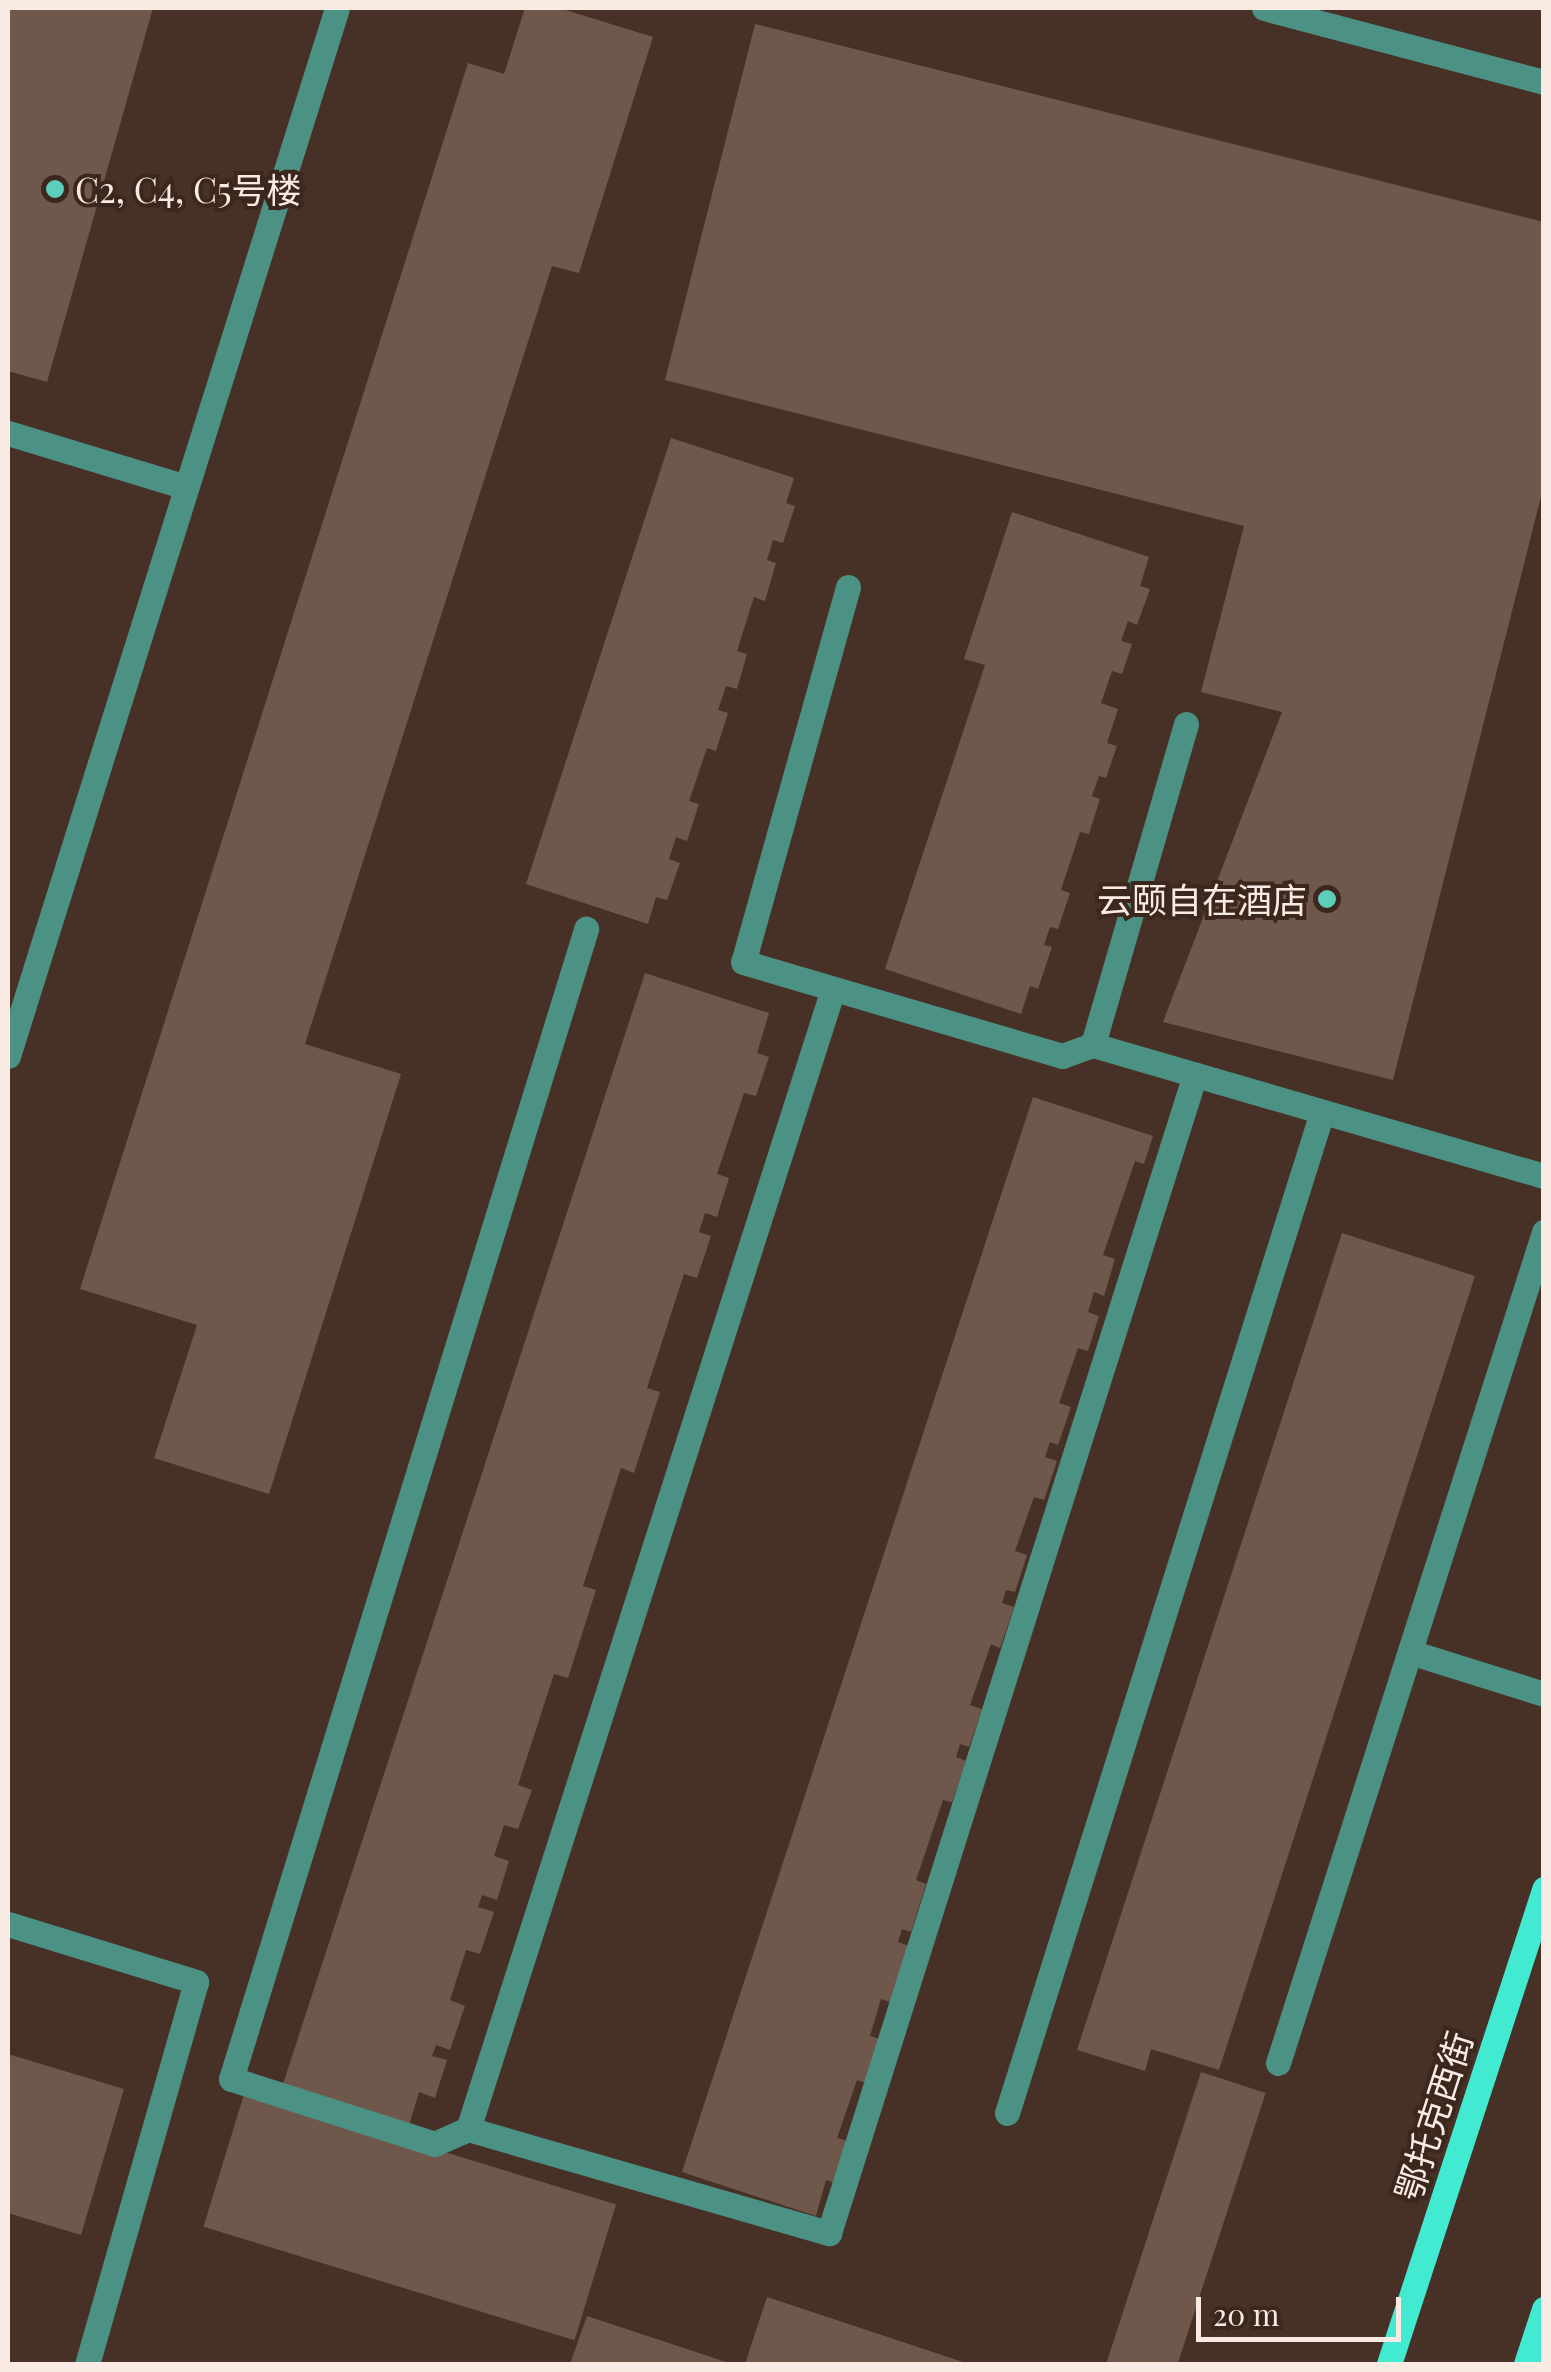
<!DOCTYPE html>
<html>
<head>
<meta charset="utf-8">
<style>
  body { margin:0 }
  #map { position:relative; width:1551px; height:2372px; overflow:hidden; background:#473127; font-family:"Playfair Display","Noto Sans SC",serif }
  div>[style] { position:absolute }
  .building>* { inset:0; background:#6f574c; transform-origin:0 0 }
  .minor>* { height:25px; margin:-12.5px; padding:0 12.5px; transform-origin:12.5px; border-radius:12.5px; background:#4b9184 }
  .major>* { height:25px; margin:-12.5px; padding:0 12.5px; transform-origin:12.5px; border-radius:12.5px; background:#41ead1 }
  .dots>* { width:28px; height:28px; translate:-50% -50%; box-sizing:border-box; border:5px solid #3c271d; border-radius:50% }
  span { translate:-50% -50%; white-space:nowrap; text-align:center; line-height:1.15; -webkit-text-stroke:8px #3c271d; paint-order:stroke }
  .poi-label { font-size:35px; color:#f9ebe4 }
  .left { translate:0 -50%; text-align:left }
  .right { translate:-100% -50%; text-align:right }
  .street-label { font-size:35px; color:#f9ebe4 }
  .frame { position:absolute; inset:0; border:10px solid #f9ebe4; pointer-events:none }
  .scale { position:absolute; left:1196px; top:2297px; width:205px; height:45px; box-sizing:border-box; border:5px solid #f9ebe4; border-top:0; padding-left:12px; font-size:30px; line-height:35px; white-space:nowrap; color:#f9ebe4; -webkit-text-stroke:8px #3c271d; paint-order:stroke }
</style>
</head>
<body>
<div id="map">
  <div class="building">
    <i style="clip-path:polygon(8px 8px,153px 8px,47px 382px,8px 371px)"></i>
    <i style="clip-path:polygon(525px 8px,559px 8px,653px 37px,579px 273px,552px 266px,305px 1044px,401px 1074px,269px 1494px,154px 1458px,197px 1325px,80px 1289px,468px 63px,504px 74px)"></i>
    <i style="clip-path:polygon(755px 24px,1544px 222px,1544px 485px,1393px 1080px,1163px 1022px,1282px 712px,1201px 692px,1244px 526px,665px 380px)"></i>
    <i style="clip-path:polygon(671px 438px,794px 478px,786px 503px,795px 506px,783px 543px,773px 540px,767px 560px,776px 563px,765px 601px,754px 597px,737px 651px,747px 654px,737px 689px,726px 686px,718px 710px,728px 713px,716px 751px,707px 748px,689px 801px,699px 804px,687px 841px,676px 837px,669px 859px,680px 863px,667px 900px,656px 897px,648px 924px,526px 884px)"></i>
    <i style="clip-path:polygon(1012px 512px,1149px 557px,1140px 586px,1150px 589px,1137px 625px,1128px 621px,1121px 641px,1132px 644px,1122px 674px,1112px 671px,1101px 703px,1118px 709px,1107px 743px,1117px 746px,1106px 778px,1099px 776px,1092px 796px,1100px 799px,1089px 834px,1080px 832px,1061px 890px,1070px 893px,1058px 929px,1050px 927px,1044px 945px,1052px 947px,1038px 989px,1030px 986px,1021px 1014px,885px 969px,985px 665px,964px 659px)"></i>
    <i style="clip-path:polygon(645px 973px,769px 1013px,757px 1053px,769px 1057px,756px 1096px,744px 1093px,717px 1174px,729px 1178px,717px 1217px,705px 1213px,699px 1232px,711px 1236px,697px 1278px,684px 1274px,647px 1388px,660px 1392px,634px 1473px,621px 1468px,583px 1586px,596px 1590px,568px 1678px,554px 1674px,518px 1785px,532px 1790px,518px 1829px,504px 1825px,494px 1856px,509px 1861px,497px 1900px,482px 1895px,478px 1907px,494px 1912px,480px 1954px,466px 1950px,450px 2000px,465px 2006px,450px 2050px,436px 2045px,432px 2056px,447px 2060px,435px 2098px,419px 2092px,408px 2129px,282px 2087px)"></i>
    <i style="clip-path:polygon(1033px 1097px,1153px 1136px,1144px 1164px,1135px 1161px,1103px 1255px,1115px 1259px,1104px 1296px,1094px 1292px,1088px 1312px,1099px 1316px,1088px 1351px,1078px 1348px,1059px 1403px,1071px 1407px,1058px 1445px,1050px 1442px,1045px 1457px,1057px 1461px,1044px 1500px,1034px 1497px,1015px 1551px,1027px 1555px,1015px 1592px,1006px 1590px,1002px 1603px,1014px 1607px,1000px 1648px,991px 1644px,970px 1705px,982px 1709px,969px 1747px,960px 1744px,956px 1757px,966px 1761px,952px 1802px,943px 1800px,916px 1880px,926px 1884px,911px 1932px,902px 1929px,898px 1942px,909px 1946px,890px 2002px,881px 1999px,870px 2036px,880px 2039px,866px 2083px,857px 2080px,837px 2138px,848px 2141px,835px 2183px,826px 2180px,816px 2216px,682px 2172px)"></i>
    <i style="clip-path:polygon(1342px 1233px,1475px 1276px,1219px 2070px,1151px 2049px,1145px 2071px,1077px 2050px)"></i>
    <i style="clip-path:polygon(8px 2054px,124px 2089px,81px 2235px,8px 2213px)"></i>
    <i style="left:1201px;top:2072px;width:68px;height:306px;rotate:18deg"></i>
    <i style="left:245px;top:2091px;width:388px;height:142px;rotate:17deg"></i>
    <i style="clip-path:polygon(767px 2297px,969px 2364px,745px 2364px)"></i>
    <i style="clip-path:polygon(587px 2316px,732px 2364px,570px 2364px)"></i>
  </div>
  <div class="minor">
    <i style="left:1264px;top:8px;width:290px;rotate:14.8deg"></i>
    <i style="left:8px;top:433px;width:186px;rotate:16.9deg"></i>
    <i style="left:848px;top:587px;width:389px;rotate:105.6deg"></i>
    <i style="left:743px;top:962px;width:333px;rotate:16.4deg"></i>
    <i style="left:1062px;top:1056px;width:33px;rotate:-20deg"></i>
    <i style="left:1186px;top:724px;width:334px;rotate:106.2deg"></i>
    <i style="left:1093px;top:1045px;width:470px;rotate:16.2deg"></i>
    <i style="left:833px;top:989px;width:1197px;rotate:107.75deg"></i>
    <i style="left:468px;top:2129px;width:376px;rotate:16.1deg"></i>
    <i style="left:829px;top:2233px;width:1215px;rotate:-72.47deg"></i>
    <i style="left:8px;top:1056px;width:1098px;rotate:-72.57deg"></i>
    <i style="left:1410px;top:1652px;width:140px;rotate:17.4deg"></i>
    <i style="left:8px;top:1924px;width:197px;rotate:17.1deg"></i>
    <i style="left:196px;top:1982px;width:397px;rotate:105.9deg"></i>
    <i style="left:1278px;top:2063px;width:873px;rotate:-72.25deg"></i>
    <i style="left:1007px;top:2113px;width:1049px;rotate:-72.53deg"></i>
    <i style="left:468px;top:2129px;width:36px;rotate:156deg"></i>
    <i style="left:435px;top:2144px;width:214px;rotate:-162.3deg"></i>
    <i style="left:231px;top:2079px;width:1204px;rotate:-72.84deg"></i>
  </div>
  <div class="major">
    <i style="left:1389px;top:2364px;width:500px;rotate:-71.9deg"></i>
    <i style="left:1526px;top:2364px;width:58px;rotate:-71.9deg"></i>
  </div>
  <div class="dots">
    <i style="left:55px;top:189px;background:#5ccebb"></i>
    <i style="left:1327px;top:899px;background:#5ccebb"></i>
  </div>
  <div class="poi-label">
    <span class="left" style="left:75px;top:189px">C2, C4, C5号楼</span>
    <span class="right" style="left:1307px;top:899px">云颐自在酒店</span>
  </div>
  <div class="street-label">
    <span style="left:1433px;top:2116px;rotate:-72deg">鄂托克西街</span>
  </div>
  <div class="frame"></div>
  <div class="scale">20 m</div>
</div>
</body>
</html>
